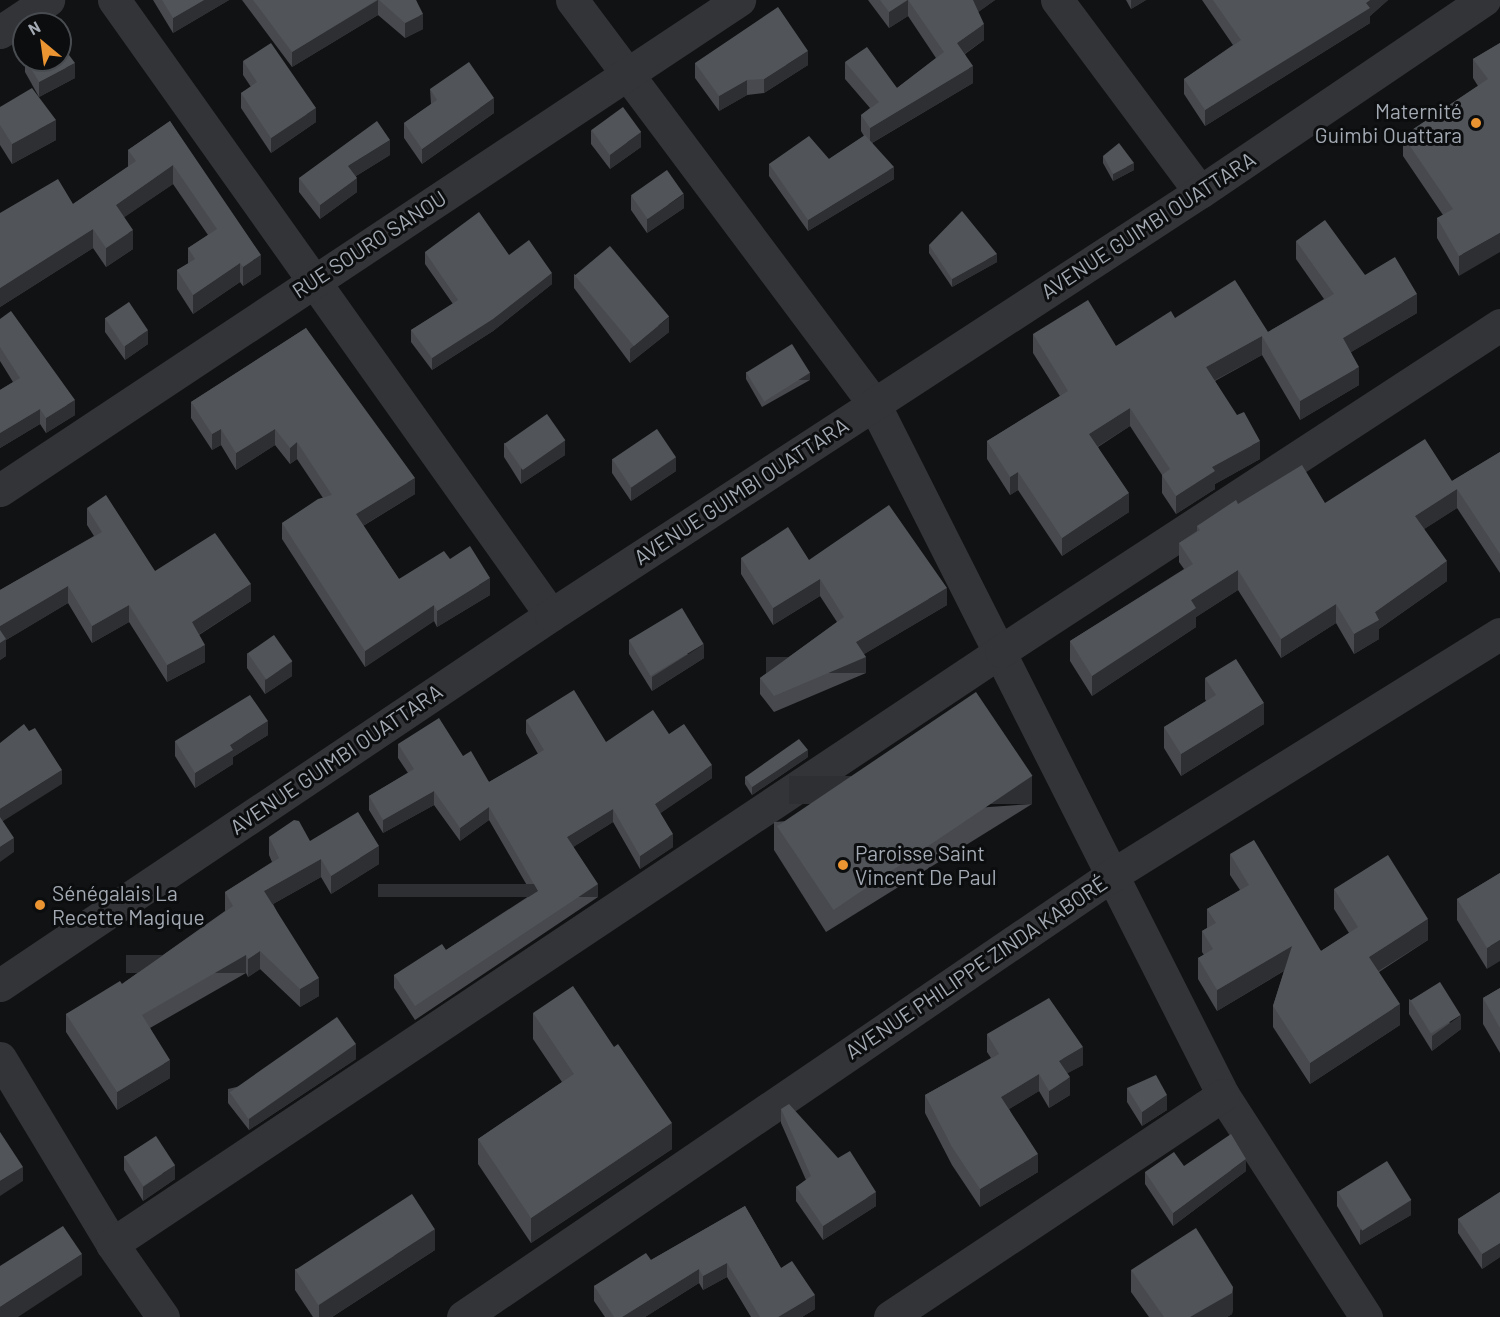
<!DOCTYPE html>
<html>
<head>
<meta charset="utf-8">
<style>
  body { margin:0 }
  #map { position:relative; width:1500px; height:1317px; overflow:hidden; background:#111213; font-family:Barlow,sans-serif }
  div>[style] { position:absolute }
  .street>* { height:33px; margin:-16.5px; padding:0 16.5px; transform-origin:16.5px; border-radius:16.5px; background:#333438 }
  .wall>* { inset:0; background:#47494e }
  .shaded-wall>* { inset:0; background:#2d2f32; transform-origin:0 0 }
  .building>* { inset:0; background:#515459; transform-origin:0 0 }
  .dots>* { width:16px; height:16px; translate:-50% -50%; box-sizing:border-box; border:3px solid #0c0d0e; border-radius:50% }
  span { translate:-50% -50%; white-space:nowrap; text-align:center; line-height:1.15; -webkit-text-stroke:6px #0c0d0e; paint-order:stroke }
  .poi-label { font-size:21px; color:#a3aab3 }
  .right { translate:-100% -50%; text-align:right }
  .left { translate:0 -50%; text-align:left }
  .street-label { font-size:21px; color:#a3aab3 }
  .north { position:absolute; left:12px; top:12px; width:60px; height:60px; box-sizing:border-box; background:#0c0d0e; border:2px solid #484c50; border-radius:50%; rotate:331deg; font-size:16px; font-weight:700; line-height:24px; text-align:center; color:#a3aab3 }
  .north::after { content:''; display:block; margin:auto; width:21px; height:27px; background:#ea9432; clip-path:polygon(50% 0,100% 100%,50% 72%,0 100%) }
</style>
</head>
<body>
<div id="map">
  <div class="street">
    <i style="left:114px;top:0;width:754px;rotate:54.6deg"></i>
    <i style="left:572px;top:0;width:504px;rotate:53.22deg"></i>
    <i style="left:874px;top:404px;width:774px;rotate:63.2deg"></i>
    <i style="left:1223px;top:1095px;width:264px;rotate:57.2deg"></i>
    <i style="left:1057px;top:0;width:239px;rotate:53.3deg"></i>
    <i style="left:0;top:32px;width:58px;rotate:-33.7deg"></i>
    <i style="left:0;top:490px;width:887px;rotate:-33.55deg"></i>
    <i style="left:0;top:985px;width:664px;rotate:-33.88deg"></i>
    <i style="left:551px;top:615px;width:775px;rotate:-33.1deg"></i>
    <i style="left:1200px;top:192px;width:343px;rotate:-34.1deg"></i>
    <i style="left:0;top:1058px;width:217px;rotate:58.9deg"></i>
    <i style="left:112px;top:1244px;width:89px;rotate:55.1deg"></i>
    <i style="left:112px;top:1244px;width:1069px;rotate:-33.7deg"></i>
    <i style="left:1001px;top:651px;width:596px;rotate:-33.16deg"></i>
    <i style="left:463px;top:1317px;width:782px;rotate:-34.26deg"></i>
    <i style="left:1109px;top:877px;width:460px;rotate:-31.9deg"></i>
    <i style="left:890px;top:1317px;width:400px;rotate:-33.7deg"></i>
  </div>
  <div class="wall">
    <i style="clip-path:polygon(153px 0,229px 0,173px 33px)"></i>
    <i style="clip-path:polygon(242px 0,416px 0,423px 29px,405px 38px,378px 15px,292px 67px)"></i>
    <i style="clip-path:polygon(868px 0,995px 0,978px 12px,984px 40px,965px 54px,973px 83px,872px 143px,894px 179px,808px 231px,769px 176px,769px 164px,829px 159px,864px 136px,861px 131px,861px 115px,870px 108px,845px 79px,845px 62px,897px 88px,936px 58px,908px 16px,889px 28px)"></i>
    <i style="clip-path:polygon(1126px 0,1146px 0,1131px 9px)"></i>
    <i style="clip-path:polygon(1202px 0,1388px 0,1370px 16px,1370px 23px,1205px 126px,1184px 94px,1184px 79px,1233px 45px)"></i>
    <i style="clip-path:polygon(1500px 43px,1459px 276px,1437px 238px,1437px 218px,1443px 215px,1403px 156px,1403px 136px,1478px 86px,1473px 78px,1473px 59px)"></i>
    <i style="clip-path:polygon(25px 60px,60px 60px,75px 78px,39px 97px,25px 72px)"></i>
    <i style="clip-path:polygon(243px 61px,316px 122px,271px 153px,241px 108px,241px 93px,251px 87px,243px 75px)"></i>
    <i style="clip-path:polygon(695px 63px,808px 65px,764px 93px,747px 95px,719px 111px,695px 78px)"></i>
    <i style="clip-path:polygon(430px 89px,494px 113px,422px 164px,404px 138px,404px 123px,431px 104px)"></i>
    <i style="clip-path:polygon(0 107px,56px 140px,12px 164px,0 145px)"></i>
    <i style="clip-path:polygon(170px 121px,261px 274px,243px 286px,240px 282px,193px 314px,177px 289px,177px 270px,188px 264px,188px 248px,208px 235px,173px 184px,124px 217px,133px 249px,106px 267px,93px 248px,0 307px,0 213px,73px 204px,128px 167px,128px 150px)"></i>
    <i style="clip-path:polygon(591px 130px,641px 147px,610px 169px,591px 144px)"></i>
    <i style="clip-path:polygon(390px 155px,356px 176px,357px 192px,320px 219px,299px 192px,299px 178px)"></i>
    <i style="clip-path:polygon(1103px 156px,1134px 170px,1113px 181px,1103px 163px)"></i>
    <i style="clip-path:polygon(631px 196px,684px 208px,647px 233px,631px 210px)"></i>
    <i style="clip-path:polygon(1296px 241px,1365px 275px,1417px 313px,1351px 352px,1359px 385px,1300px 420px,1262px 355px,1215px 381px,1260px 459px,1215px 484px,1215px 489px,1176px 514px,1162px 493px,1162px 475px,1130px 426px,1098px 447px,1129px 512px,1062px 556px,1018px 490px,1010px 495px,987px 459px,987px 441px,1060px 396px,1033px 353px,1033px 334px,1116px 346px,1175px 318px,1268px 332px,1324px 299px,1296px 259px)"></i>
    <i style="clip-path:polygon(929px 245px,997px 262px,952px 287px,929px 253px)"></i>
    <i style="clip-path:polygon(425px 252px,509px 255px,552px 284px,493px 331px,432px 370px,411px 342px,411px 330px,453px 304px,425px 264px)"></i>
    <i style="clip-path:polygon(574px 274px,669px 332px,630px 363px,574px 288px)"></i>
    <i style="clip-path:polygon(105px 318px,148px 344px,125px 360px,105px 332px)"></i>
    <i style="clip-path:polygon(0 319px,75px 415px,46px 433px,40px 424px,0 448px,0 390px,13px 382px,0 361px)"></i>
    <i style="clip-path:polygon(306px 328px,415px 494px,363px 526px,399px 579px,450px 559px,490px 595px,437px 627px,434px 621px,365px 667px,282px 539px,282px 523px,323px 498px,297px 459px,290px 464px,275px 445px,236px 470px,221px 445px,212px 450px,191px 418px,191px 402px)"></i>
    <i style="clip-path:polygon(746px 372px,810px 380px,762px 407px,746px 379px)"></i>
    <i style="clip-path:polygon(504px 443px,565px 455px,521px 484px,504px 457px)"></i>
    <i style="clip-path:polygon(1500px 452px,1500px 573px,1457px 508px,1424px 529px,1447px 581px,1379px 629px,1379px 639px,1354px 654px,1336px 623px,1281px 658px,1238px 590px,1196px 617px,1196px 627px,1092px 696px,1070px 661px,1070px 641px,1184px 569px,1179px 562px,1179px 543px,1197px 531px,1197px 526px,1238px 504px,1325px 503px,1452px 481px)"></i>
    <i style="clip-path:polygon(612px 459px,676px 471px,631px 501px,612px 473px)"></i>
    <i style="clip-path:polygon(87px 508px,155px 571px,251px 601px,199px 635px,205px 662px,167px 682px,129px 622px,92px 643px,68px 603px,6px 640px,6px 656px,0 660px,0 590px,94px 536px,87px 525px)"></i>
    <i style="clip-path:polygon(741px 558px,809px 560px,947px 605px,864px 654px,866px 673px,774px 712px,760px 694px,760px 678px,837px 622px,820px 596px,773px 625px,741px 574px)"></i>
    <i style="clip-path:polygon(629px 640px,704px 658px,652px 691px,629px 654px)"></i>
    <i style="clip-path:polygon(247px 653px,292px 676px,265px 694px,247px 668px)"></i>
    <i style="clip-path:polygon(1205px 678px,1264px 724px,1181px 776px,1164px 748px,1164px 727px,1206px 701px,1205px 699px)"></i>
    <i style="clip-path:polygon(526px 720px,606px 742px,669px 734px,712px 778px,660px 813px,673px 847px,640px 869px,613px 822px,573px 847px,598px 897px,415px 1020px,394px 988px,394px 975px,446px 950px,532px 894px,489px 820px,460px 841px,434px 805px,383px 833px,369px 810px,369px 796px,408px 773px,398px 758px,398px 744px,463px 756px,489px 782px,538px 754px,526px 733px)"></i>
    <i style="clip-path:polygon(268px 735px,233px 757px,233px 764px,195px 788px,175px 756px,175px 741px)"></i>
    <i style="clip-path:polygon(808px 757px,752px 795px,745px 784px,745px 777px)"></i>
    <i style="clip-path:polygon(1032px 804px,826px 932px,774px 850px,774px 822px)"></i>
    <i style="clip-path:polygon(269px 837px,310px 841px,379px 864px,331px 894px,321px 877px,273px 904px,319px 996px,300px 1007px,260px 969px,248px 977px,246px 973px,150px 1028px,170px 1078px,117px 1110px,66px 1032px,66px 1014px,122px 984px,225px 911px,225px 892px,272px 862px,269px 855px)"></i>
    <i style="clip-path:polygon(1230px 854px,1321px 951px,1349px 933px,1334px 909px,1334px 889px,1428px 940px,1379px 972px,1400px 1025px,1310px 1084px,1273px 1027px,1273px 1006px,1284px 971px,1217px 1011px,1198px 979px,1198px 958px,1204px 955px,1202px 952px,1202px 931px,1207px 928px,1207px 909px,1240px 890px,1230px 875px)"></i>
    <i style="clip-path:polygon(1500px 873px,1487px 969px,1457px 920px,1457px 899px)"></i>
    <i style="clip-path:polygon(1500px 988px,1500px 1053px,1483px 1024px,1483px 998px)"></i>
    <i style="clip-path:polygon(1409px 999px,1461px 1029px,1432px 1051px,1409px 1014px)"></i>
    <i style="clip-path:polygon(533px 1013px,614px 1047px,672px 1149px,531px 1243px,478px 1164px,478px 1139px,562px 1082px,533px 1039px)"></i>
    <i style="clip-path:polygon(987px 1034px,1083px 1065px,1067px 1073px,1070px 1095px,1049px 1108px,1039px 1091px,1009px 1109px,1038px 1172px,980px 1207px,952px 1165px,925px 1113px,925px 1095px,991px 1058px,987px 1052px)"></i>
    <i style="clip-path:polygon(356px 1059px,249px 1130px,228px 1103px,228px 1089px)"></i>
    <i style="clip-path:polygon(1127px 1088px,1167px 1110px,1142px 1126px,1127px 1102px)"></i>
    <i style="clip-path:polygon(781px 1109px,876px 1206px,823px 1240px,796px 1201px,796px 1187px,806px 1180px,781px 1123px)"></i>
    <i style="clip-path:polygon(124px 1156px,175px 1179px,143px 1201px,124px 1170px)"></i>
    <i style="clip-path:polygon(1184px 1166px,1246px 1171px,1173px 1226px,1145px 1184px,1145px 1172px)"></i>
    <i style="clip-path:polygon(1337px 1191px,1411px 1215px,1360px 1245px,1337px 1206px)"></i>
    <i style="clip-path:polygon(1500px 1192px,1500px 1257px,1482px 1269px,1458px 1233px,1458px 1219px)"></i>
    <i style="clip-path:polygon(745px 1206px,781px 1268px,815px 1309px,802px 1317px,751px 1317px,727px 1277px,703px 1290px,699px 1283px,645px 1317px,605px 1317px,594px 1301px,594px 1286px,651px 1260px)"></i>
    <i style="clip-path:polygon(435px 1250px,332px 1317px,313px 1317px,295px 1290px,295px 1269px)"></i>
    <i style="clip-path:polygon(1131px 1270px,1233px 1308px,1232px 1314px,1227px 1317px,1149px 1317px,1131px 1292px)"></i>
  </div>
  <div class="shaded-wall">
    <i style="clip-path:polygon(204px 0,229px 0,173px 33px,173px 18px)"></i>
    <i style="clip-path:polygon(378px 0,378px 15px,292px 67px,292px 52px)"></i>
    <i style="clip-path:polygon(908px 0,908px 16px,889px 28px,889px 12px)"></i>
    <i style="clip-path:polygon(973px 0,995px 0,973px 16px)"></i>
    <i style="clip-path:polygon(1131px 0,1146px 0,1131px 9px)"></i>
    <i style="clip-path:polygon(1370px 0,1388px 0,1370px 16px,1370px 23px,1205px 126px,1205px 110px)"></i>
    <i style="clip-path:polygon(423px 14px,423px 29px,405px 38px,405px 23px)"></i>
    <i style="clip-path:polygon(984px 24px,984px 40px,957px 59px,957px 43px)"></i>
    <i style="clip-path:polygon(808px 51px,808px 65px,764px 93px,764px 79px)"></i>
    <i style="clip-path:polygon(75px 63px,75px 78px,39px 97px,39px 82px)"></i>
    <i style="clip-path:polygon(973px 66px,973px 83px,870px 144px,870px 128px)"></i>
    <i style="clip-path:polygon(747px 80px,747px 95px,719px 111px,719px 96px)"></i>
    <i style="clip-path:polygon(494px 98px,494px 113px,422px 164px,422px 149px)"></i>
    <i style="clip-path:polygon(316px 108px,316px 122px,271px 153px,271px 138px)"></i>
    <i style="clip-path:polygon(56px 120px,56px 140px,12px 164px,12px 144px)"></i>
    <i style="clip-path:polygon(641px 132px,641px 147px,610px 169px,610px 155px)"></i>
    <i style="clip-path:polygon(390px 140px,390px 155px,348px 181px,348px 166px)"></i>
    <i style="clip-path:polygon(1134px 163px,1134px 170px,1113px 181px,1113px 174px)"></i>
    <i style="clip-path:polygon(173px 165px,173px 184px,116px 223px,116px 205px)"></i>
    <i style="clip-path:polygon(894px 167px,894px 179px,808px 231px,808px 220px)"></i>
    <i style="clip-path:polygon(357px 178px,357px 192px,320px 219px,320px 205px)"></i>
    <i style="clip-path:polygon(684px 194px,684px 208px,647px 233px,647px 219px)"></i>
    <i style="clip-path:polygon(93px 229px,93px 248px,0 307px,0 288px)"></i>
    <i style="clip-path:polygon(133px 230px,133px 249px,106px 267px,106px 248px)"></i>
    <i style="clip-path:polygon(1500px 233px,1500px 252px,1459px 276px,1459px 256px)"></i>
    <i style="clip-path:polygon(997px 254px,997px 262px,952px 287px,952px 279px)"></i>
    <i style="clip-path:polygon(261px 255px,261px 274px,243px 286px,243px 267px)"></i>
    <i style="clip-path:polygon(240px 263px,240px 282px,193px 314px,193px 295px)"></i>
    <i style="clip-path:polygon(552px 273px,552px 284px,493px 331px,432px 370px,432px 358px)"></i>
    <i style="clip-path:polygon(1417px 294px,1417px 313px,1343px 357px,1343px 338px)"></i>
    <i style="clip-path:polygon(669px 317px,669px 332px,630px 363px,630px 349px)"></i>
    <i style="clip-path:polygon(148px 330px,148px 344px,125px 360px,125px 346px)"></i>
    <i style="clip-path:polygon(1262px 336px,1262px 355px,1206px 385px,1206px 367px)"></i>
    <i style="clip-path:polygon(1359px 367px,1359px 385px,1300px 420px,1300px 401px)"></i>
    <i style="left:810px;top:373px;width:7px;height:55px;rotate:90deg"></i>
    <i style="clip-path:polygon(75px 400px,75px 415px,46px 433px,46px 418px)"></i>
    <i style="clip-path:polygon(1130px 408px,1130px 426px,1089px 452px,1089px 434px)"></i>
    <i style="clip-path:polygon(40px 409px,40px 424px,0 448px,0 433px)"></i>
    <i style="clip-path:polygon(221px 429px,221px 445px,212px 450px,212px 434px)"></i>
    <i style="clip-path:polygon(275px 429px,275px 445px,236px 470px,236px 453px)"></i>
    <i style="clip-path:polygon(565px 440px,565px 455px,521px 484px,521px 469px)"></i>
    <i style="clip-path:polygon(1260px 441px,1260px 459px,1215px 484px,1215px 489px,1176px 514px,1176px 496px,1212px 467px)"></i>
    <i style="clip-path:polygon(297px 442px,297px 459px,290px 464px,290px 448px)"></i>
    <i style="clip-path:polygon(676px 457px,676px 471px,631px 501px,631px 487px)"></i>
    <i style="clip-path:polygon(1018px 472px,1018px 490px,1010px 495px,1010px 477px)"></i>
    <i style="clip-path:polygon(415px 478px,415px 494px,356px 530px,356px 514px)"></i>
    <i style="clip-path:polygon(1457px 489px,1457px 508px,1415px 535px,1415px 516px)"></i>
    <i style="clip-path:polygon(1129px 493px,1129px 512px,1062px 556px,1062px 538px)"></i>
    <i style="clip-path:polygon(1447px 561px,1447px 581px,1379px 629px,1379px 639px,1354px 654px,1354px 634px,1375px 612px)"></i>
    <i style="clip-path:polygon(1238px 570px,1238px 590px,1196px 617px,1196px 627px,1092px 696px,1092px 676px,1191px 600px)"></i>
    <i style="clip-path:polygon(490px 578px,490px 595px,437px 627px,437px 611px)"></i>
    <i style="clip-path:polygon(820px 579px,820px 596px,773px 625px,773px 608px)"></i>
    <i style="clip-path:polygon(251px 584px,251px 601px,192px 639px,192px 622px)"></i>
    <i style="clip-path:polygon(68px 586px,68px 603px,6px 640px,6px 656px,0 660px,0 626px)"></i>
    <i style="clip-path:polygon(947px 588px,947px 605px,856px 659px,856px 642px)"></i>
    <i style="clip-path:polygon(1336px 604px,1336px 623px,1281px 658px,1281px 639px)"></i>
    <i style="clip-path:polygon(129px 605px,129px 622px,92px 643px,92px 626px)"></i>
    <i style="clip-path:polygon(434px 605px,434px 621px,365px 667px,365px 651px)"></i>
    <i style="clip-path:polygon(704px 644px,704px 658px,652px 691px,652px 677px)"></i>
    <i style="clip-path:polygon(205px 645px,205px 662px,167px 682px,167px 665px)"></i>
    <i style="left:866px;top:657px;width:16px;height:100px;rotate:90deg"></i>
    <i style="clip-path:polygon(292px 661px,292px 676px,265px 694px,265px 680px)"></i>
    <i style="clip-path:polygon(1264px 703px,1264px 724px,1181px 776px,1181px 754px)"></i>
    <i style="clip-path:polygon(268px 721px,268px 735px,233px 757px,233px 764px,195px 788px,195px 773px,230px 745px)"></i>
    <i style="clip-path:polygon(808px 750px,808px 757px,752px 795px,752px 787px)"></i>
    <i style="clip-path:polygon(712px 765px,712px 778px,655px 817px,655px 804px)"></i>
    <i style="clip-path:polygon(62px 770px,62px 784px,0 823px,0 809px)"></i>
    <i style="left:1032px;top:776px;width:28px;height:243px;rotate:90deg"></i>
    <i style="clip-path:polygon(434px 791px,434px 805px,383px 833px,383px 820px)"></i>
    <i style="clip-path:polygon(489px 807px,489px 820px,460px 841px,460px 828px)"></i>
    <i style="clip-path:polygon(613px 809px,613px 822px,567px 851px,567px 837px)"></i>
    <i style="clip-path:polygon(673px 834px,673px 847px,640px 869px,640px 856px)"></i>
    <i style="clip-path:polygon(14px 838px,14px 852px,0 862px,0 847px)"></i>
    <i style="clip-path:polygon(379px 846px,379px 864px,331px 894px,331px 876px)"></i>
    <i style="clip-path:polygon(321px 859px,321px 877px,264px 909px,264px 891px)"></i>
    <i style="left:598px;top:884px;width:13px;height:220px;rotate:90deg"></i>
    <i style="clip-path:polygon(1428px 919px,1428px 940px,1369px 977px,1369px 957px)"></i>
    <i style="clip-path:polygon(1500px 940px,1500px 961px,1487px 969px,1487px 948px)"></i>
    <i style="clip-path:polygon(1292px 946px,1292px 966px,1217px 1011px,1217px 990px)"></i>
    <i style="clip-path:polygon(260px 951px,260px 969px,248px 977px,248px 959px)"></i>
    <i style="left:246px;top:955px;width:18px;height:120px;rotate:90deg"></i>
    <i style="clip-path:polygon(319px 978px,319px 996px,300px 1007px,300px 989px)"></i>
    <i style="clip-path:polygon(1400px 1004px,1400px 1025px,1310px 1084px,1310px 1063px)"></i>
    <i style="clip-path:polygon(1461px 1015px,1461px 1029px,1432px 1051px,1432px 1036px)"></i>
    <i style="clip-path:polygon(356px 1044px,356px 1059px,249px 1130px,249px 1116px)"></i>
    <i style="clip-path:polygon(1083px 1047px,1083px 1065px,1059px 1078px,1059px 1061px)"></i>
    <i style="clip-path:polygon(170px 1060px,170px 1078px,117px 1110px,117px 1092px)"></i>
    <i style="clip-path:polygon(1039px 1074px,1039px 1091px,1001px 1114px,1001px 1097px)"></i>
    <i style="clip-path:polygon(1070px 1077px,1070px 1095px,1049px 1108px,1049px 1091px)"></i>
    <i style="clip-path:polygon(1167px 1095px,1167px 1110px,1142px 1126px,1142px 1112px)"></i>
    <i style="clip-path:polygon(672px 1123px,672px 1149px,531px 1243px,531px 1218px)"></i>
    <i style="clip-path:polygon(1038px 1154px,1038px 1172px,980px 1207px,980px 1189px)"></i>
    <i style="clip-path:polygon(1246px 1159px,1246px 1171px,1173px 1226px,1173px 1213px)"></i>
    <i style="clip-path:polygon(175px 1165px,175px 1179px,143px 1201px,143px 1187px)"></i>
    <i style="clip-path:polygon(23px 1167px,23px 1181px,0 1196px,0 1181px)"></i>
    <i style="clip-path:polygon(876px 1192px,876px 1206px,823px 1240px,823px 1226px)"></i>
    <i style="clip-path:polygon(1411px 1200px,1411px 1215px,1360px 1245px,1360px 1230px)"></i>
    <i style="clip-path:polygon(435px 1229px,435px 1250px,332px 1317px,319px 1317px,319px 1305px)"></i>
    <i style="clip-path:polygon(1500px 1243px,1500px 1257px,1482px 1269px,1482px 1254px)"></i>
    <i style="clip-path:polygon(82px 1254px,82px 1275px,18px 1317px,0 1317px,0 1307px)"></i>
    <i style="clip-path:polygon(727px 1263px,727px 1277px,703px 1290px,703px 1276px)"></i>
    <i style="clip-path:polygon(699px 1269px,699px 1283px,645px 1317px,622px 1317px)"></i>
    <i style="clip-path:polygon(1233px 1287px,1233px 1308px,1232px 1314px,1227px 1317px,1190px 1317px)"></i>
    <i style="clip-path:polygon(815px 1295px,815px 1309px,802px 1317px,778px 1317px)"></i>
  </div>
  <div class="building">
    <i style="clip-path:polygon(162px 0,204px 0,173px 18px)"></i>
    <i style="clip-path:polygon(253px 0,377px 0,292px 52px)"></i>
    <i style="clip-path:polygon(379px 0,416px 0,423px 14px,405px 23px)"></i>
    <i style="clip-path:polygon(880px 0,907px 0,889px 12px)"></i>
    <i style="clip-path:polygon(908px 0,973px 0,984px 24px,957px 43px,973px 66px,870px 128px,861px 115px,879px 102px,845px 62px,867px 47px,897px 88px,944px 52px)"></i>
    <i style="clip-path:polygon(1213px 0,1370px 0,1366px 3px,1370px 8px,1205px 110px,1184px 79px,1241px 40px)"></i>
    <i style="clip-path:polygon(778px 7px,808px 51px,764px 79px,747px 80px,719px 96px,695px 63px)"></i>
    <i style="clip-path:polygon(60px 43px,75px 63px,39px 82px,26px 60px,60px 60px)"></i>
    <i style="clip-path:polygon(271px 43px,316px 108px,271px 138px,241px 93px,257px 82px,243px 61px)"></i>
    <i style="clip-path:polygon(1500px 43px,1500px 233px,1459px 256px,1437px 218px,1453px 209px,1403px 136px,1488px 79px,1473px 59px)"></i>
    <i style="clip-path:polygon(469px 62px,494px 98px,422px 149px,404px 123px,437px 100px,430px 89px)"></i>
    <i style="clip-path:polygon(32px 88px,56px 120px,12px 144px,0 125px,0 107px)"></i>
    <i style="left:623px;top:107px;width:31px;height:39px;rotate:54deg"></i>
    <i style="clip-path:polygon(170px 121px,261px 255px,243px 267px,240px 263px,193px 295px,177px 270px,195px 259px,188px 248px,217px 229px,173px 165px,116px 205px,133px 230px,106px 248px,93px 229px,0 288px,0 213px,58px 179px,73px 204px,136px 161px,128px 150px)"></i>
    <i style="clip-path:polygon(377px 121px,390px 140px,348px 166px,357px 178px,320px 205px,299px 178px)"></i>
    <i style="clip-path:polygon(865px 135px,894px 167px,808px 220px,769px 164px,809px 136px,829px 159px)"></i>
    <i style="clip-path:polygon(1119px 143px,1134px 163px,1113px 174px,1103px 156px)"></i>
    <i style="left:667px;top:170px;width:29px;height:44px;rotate:55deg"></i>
    <i style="clip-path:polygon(962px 211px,997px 254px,952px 279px,929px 245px)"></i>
    <i style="clip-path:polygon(479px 212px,509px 255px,529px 240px,552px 273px,493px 319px,432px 358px,411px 330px,458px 300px,425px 252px)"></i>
    <i style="clip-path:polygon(1325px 220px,1365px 275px,1395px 257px,1417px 294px,1343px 338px,1359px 367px,1300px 401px,1262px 336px,1206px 367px,1237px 415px,1244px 412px,1260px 441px,1212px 467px,1215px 471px,1176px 496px,1162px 475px,1170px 469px,1130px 408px,1089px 434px,1129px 493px,1062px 538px,1018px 472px,1010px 477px,987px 441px,1068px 391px,1033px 334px,1088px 300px,1116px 346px,1171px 311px,1175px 318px,1235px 280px,1268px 332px,1334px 294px,1296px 241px)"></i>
    <i style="left:610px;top:246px;width:92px;height:46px;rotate:50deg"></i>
    <i style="left:129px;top:302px;width:34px;height:29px;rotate:56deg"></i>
    <i style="clip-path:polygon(11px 311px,75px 400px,46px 418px,40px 409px,0 433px,0 390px,20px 378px,0 347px,0 319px)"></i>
    <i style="clip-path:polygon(306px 328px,415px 478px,356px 514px,399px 579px,444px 551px,450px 559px,470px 546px,490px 578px,437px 611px,434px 605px,365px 651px,282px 523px,318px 499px,332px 495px,297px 442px,290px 448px,275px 429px,236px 453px,221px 429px,212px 434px,191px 402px)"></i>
    <i style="left:792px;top:344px;width:34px;height:54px;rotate:58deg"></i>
    <i style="left:547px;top:414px;width:32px;height:52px;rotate:55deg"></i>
    <i style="left:657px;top:429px;width:34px;height:54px;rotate:56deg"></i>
    <i style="clip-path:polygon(1425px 439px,1452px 481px,1500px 452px,1500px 554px,1457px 489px,1415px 516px,1447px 561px,1375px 612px,1379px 620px,1354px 634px,1336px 604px,1281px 639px,1238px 570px,1191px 600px,1196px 608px,1092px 676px,1070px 641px,1193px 564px,1179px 543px,1200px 530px,1197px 526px,1236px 500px,1238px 504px,1302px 465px,1325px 503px)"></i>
    <i style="clip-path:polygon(106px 495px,155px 571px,215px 533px,251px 584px,192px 622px,205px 645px,167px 665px,129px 605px,92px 626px,68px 586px,0 626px,0 590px,102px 532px,87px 508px)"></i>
    <i style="clip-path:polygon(889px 505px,947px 588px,856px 642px,866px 657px,774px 696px,760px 678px,844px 617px,820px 579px,773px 608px,741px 558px,788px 527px,809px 560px)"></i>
    <i style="left:682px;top:608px;width:42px;height:62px;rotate:59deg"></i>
    <i style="clip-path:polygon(0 630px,6px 639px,0 643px)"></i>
    <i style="left:274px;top:635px;width:32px;height:32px;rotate:55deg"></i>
    <i style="clip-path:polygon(1236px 659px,1264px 703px,1181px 754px,1164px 727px,1216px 695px,1205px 678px)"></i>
    <i style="clip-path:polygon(574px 690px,606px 742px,653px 710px,669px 734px,684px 724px,712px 765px,655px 804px,673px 834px,640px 856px,613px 809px,567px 837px,598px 884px,415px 1006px,394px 975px,442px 944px,446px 950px,538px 891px,489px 807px,460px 828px,434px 791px,383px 820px,369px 796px,414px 769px,398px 744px,439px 718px,463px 756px,471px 751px,489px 782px,544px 750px,526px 720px)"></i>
    <i style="left:976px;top:692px;width:101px;height:240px;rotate:56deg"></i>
    <i style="clip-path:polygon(250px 695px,268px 721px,230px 745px,233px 750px,195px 773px,175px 741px)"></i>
    <i style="clip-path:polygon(24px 724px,29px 731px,35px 728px,62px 770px,0 809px,0 743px)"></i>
    <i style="clip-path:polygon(799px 739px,808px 750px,752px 787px,745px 777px)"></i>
    <i style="clip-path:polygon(358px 812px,379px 846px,331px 876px,321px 859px,264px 891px,319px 978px,300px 989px,260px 951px,248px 959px,246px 955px,142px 1015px,170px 1060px,117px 1092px,66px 1014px,120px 981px,122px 984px,233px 906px,225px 892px,279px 858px,269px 837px,294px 820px,299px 821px,310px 841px)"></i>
    <i style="clip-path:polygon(0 817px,14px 838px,0 847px)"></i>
    <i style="clip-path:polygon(1254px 840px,1321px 951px,1358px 927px,1334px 889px,1388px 855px,1428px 919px,1369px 957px,1400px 1004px,1310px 1063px,1273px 1006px,1292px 946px,1217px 990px,1198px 958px,1213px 949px,1202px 931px,1216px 923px,1207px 909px,1249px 885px,1230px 854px)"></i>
    <i style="clip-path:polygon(1500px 873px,1500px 940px,1487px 948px,1457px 899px)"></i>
    <i style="left:1440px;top:982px;width:39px;height:35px;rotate:58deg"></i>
    <i style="clip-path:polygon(573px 986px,614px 1047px,618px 1044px,672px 1123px,531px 1218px,478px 1139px,574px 1074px,533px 1013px)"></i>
    <i style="clip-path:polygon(1500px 988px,1500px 1028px,1483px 998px)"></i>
    <i style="clip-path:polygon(1049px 998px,1083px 1047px,1059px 1061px,1070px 1077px,1049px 1091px,1039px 1074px,1001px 1097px,1038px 1154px,980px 1189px,952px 1147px,925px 1095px,999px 1054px,987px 1034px)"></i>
    <i style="left:337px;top:1017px;width:33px;height:131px;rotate:55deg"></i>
    <i style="clip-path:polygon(1156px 1075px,1167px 1095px,1142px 1112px,1127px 1088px)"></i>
    <i style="clip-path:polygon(789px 1104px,838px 1158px,850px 1151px,876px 1192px,823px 1226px,796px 1187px,811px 1176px,781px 1109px)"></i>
    <i style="clip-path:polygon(0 1132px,23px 1167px,0 1181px)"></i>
    <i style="clip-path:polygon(1231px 1134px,1246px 1159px,1173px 1213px,1145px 1172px,1174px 1152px,1184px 1166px)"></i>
    <i style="left:156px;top:1136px;width:35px;height:38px;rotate:57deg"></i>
    <i style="left:1387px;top:1161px;width:46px;height:58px;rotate:58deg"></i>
    <i style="clip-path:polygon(1500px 1192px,1500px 1243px,1482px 1254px,1458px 1219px)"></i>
    <i style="left:412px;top:1194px;width:42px;height:139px;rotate:57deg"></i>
    <i style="clip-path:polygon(745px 1206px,781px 1268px,792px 1261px,815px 1295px,778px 1317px,760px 1317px,727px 1263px,703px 1276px,699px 1269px,622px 1317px,614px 1317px,594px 1286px,646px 1253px,651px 1260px)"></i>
    <i style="clip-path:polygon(63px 1226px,82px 1254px,0 1307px,0 1266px)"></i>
    <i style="clip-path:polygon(1196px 1228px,1233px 1287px,1232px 1293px,1190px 1317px,1164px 1317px,1131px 1270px)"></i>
  </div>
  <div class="dots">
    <i style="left:1476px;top:123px;background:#ea9432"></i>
    <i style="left:843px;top:865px;background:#ea9432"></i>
    <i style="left:40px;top:905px;background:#ea9432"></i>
  </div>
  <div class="poi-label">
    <span class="right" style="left:1462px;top:123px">Maternité<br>Guimbi Ouattara</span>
    <span class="left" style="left:855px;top:865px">Paroisse Saint<br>Vincent De Paul</span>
    <span class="left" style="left:52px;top:905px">Sénégalais La<br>Recette Magique</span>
  </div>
  <div class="street-label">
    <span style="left:1148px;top:225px;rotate:-33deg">AVENUE GUIMBI OUATTARA</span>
    <span style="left:369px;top:244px;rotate:-33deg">RUE SOURO SANOU</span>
    <span style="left:741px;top:491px;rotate:-33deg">AVENUE GUIMBI OUATTARA</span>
    <span style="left:336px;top:759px;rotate:-34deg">AVENUE GUIMBI OUATTARA</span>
    <span style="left:976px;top:967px;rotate:-34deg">AVENUE PHILIPPE ZINDA KABORÉ</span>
  </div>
  <div class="north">N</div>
</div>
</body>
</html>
